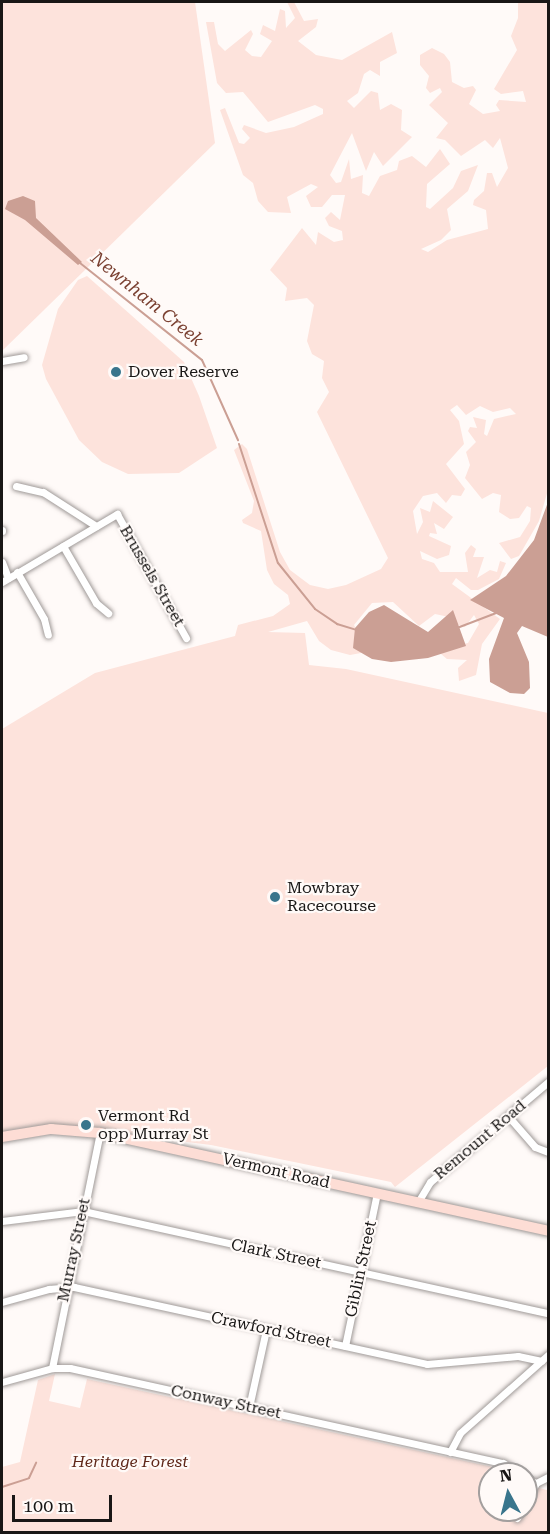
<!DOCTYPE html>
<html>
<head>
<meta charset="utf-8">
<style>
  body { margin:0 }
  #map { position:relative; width:550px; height:1534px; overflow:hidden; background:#fffaf8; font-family:"Roboto Serif",serif }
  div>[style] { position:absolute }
  .green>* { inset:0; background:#fde3dc }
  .water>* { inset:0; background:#cb9f94 }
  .stream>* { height:2px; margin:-1px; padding:0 1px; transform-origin:1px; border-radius:1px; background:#cb9f94 }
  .roads { filter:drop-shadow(0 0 2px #a09a98) drop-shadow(0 0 2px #a09a98) }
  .street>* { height:7px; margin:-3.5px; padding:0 3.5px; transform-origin:3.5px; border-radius:3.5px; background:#fff }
  .secondary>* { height:10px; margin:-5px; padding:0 5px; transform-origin:5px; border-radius:5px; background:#fdddd5 }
  .dots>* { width:16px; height:16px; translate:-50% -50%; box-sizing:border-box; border:3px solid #fffaf8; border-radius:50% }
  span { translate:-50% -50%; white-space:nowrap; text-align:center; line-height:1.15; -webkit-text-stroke:4.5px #fffaf8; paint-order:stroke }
  .poi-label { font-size:16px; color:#191716 }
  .left { translate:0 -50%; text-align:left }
  .street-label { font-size:16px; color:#191716 }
  .park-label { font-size:16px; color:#60281a; font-style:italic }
  .water-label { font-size:18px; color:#7b4132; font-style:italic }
  .frame { position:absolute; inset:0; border:3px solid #191716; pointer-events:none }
  .north { position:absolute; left:478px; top:1462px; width:60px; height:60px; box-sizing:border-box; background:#fffaf8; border:2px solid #a39f9e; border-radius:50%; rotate:353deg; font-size:16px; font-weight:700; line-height:24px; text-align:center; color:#191716 }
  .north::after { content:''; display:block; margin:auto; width:21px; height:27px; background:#39758c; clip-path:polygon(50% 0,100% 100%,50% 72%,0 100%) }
  .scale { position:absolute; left:12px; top:1495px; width:100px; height:27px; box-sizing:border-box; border:3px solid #191716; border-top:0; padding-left:8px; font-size:18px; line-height:21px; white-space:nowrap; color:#191716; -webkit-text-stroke:4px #fffaf8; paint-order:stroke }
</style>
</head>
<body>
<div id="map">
  <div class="green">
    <i style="clip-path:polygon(2px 2px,195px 2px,215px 143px,2px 351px)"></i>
    <i style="clip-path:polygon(287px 2px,294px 2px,304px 21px,318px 19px,316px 27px,298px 41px,316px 55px,342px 60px,392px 32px,397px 53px,380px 62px,380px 76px,370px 70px,364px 74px,358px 93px,347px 101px,354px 108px,371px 91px,378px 93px,380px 110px,391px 104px,402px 110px,401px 130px,412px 137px,383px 166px,374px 152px,366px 171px,352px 133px,330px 175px,336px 183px,341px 182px,349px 159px,351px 179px,363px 175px,362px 193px,369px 196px,380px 176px,397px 170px,399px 161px,412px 156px,426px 167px,440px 149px,450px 164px,427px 184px,426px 207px,430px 209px,453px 188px,461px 171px,478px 165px,468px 191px,447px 209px,451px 230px,441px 240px,421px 249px,428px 252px,447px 240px,488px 229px,486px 210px,473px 205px,474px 200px,484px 191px,487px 173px,492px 173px,497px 187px,508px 168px,500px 138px,493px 148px,485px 140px,461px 156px,445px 140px,436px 138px,448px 123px,429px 105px,442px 92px,440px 88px,430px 93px,426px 88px,429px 76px,420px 65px,420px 55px,432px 48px,444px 54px,450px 62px,452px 82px,464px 88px,473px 86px,476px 90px,469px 104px,483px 114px,500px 111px,496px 105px,499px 100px,526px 102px,523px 91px,501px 94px,494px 89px,517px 50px,511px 36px,518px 18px,518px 2px,548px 2px,548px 490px,539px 521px,519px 556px,511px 559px,499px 543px,520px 537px,530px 521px,531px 508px,527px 506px,519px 518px,510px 519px,499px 512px,501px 495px,493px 493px,482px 499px,465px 478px,470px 465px,466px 452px,476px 442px,468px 431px,470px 427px,477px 428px,473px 417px,486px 420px,484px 434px,487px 436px,494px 419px,516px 414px,510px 408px,493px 412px,480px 406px,466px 415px,457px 405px,450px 410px,459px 421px,464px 444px,446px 464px,465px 489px,461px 496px,452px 495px,446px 503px,437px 493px,423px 496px,413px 511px,417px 534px,423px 522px,420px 508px,430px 512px,433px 501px,453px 517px,444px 529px,434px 523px,437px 534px,430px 533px,429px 536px,451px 546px,449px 555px,437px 559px,420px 551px,422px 559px,434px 563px,440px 572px,468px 572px,465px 553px,471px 545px,476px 549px,473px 557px,484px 557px,477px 578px,490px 570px,497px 572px,500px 561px,506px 563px,499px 579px,478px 590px,471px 590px,456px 578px,452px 584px,500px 619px,482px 644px,476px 675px,459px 681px,458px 668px,467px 660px,447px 659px,441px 654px,444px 648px,468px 643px,479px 624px,474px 615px,465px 627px,454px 624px,449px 617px,435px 614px,419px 626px,393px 602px,372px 603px,354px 625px,362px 641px,361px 653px,350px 655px,331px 650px,319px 641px,307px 621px,268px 632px,305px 633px,309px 665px,346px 669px,548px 713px,548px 1066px,395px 1187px,391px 1182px,211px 1145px,115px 1133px,2px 1133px,2px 729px,95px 673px,235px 636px,238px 625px,273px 616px,290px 604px,288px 595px,274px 584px,267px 570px,261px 531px,243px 523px,242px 520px,252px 513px,254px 501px,234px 450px,242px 444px,247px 449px,280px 552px,290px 570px,310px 585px,328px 589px,346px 585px,381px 569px,388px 558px,317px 412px,329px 392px,322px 378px,324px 361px,312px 354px,307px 341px,314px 305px,307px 298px,285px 301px,287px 288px,270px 270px,302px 228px,316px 245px,318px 232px,334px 242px,343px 240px,342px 231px,329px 226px,325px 218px,331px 212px,340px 220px,345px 195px,332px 195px,322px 207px,311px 207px,306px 196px,318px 187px,311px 184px,287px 197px,291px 213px,268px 212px,258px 201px,253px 183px,243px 175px,220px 110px,225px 108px,239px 143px,244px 144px,250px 138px,242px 129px,244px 125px,266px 133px,294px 127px,323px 114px,323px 109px,315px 105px,268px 122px,243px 92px,226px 93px,217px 83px,206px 22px,214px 22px,218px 44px,225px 51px,251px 30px,253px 34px,245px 50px,252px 56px,261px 57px,272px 41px,260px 34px,263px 25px,275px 31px,280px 9px,285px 11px,286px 28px,295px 18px)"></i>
    <i style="clip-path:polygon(87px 276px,184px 362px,199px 396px,217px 448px,179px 473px,128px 474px,102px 462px,79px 440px,46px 379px,42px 365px,58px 309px,78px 280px)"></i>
    <i style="clip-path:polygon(55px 1374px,49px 1401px,80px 1408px,87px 1379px,502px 1469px,511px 1474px,490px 1474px,490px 1510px,526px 1510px,526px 1485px,547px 1490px,548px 1532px,2px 1532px,2px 1467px,20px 1462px,38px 1380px)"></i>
  </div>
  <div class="water">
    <i style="clip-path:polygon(23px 196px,35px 201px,36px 218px,82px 262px,78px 265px,25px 220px,5px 209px,8px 201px)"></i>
    <i style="clip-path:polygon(548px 502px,548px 637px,522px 626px,517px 633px,529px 662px,530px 688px,524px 694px,510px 693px,490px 682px,489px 659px,504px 618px,470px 600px,506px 576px,534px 540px)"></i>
    <i style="clip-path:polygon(384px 605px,428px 632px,453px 610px,466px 646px,428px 658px,391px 662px,372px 659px,353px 648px,355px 628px,369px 612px)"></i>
  </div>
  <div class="stream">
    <i style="left:80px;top:263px;width:156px;rotate:38.5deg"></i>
    <i style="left:202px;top:360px;width:88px;rotate:65.8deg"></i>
    <i style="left:239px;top:444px;width:125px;rotate:71.9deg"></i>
    <i style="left:278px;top:563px;width:59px;rotate:51.2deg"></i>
    <i style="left:315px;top:609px;width:27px;rotate:34deg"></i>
    <i style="left:337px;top:624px;width:21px;rotate:17deg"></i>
    <i style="left:457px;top:628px;width:42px;rotate:-21deg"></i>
    <i style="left:2px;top:1487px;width:28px;rotate:-18deg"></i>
    <i style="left:29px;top:1478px;width:17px;rotate:-65deg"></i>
  </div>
  <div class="roads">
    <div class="street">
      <i style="left:2px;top:361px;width:22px;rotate:-10deg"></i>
      <i style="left:16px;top:486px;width:28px;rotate:13deg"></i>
      <i style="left:43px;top:492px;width:63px;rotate:32.7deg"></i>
      <i style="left:2px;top:531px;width:1px;rotate:-90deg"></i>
      <i style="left:63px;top:546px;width:66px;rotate:59.9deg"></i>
      <i style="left:96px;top:603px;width:16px;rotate:40deg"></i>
      <i style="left:2px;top:562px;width:17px;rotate:69deg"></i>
      <i style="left:17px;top:572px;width:54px;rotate:60.1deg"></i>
      <i style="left:44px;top:619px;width:16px;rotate:76deg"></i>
      <i style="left:2px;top:582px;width:134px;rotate:-30.6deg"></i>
      <i style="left:117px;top:514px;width:142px;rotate:60.9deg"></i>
      <i style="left:508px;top:1116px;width:41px;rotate:48.9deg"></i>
      <i style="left:535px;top:1147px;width:14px;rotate:21deg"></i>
      <i style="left:418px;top:1202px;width:23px;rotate:-59deg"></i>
      <i style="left:430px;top:1182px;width:155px;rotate:-40.3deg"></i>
      <i style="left:2px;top:1221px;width:82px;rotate:-7deg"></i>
      <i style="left:83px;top:1211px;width:476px;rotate:12.4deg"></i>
      <i style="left:2px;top:1302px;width:49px;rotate:-15.5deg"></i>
      <i style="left:49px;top:1289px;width:25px;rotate:-5deg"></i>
      <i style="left:74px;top:1287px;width:361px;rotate:12.3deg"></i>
      <i style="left:427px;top:1364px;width:91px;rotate:-5deg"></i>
      <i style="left:518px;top:1356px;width:24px;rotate:12deg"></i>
      <i style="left:345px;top:1346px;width:156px;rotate:-78.2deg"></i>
      <i style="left:52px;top:1368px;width:240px;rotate:-78.5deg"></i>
      <i style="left:2px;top:1382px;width:52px;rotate:-15.6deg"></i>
      <i style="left:52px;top:1368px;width:18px"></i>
      <i style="left:70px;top:1368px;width:443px;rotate:12.4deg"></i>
      <i style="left:503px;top:1463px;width:22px;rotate:30deg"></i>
      <i style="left:249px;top:1407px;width:79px;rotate:-77.6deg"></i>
      <i style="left:450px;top:1452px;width:21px;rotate:-62deg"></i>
      <i style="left:460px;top:1433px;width:118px;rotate:-41.6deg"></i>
      <i style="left:526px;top:1478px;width:11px;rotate:27deg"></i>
      <i style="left:536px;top:1483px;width:13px;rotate:-27deg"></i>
      <i style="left:526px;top:1504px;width:23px;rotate:-65deg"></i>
      <i style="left:517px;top:1518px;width:9px;rotate:-58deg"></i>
    </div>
    <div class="secondary">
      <i style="left:2px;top:1137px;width:50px;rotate:-9.3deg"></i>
      <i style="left:51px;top:1129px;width:49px;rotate:4.7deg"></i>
      <i style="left:100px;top:1133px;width:459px;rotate:12.3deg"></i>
    </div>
  </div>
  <div class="dots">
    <i style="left:116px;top:372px;background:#39758c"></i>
    <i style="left:275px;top:897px;background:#39758c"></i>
    <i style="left:86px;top:1125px;background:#39758c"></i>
  </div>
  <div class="poi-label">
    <span class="left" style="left:128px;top:372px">Dover Reserve</span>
    <span class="left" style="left:287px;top:897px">Mowbray<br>Racecourse</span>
    <span class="left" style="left:98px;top:1125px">Vermont Rd<br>opp Murray St</span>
  </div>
  <div class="street-label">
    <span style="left:152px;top:576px;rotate:60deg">Brussels Street</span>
    <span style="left:480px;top:1140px;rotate:-40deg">Remount Road</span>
    <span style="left:276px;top:1171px;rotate:13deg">Vermont Road</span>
    <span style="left:74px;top:1250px;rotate:-78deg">Murray Street</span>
    <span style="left:276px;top:1254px;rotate:12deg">Clark Street</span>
    <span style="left:361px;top:1269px;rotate:-78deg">Giblin Street</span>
    <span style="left:271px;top:1330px;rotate:12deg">Crawford Street</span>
    <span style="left:226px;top:1402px;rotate:12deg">Conway Street</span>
  </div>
  <div class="park-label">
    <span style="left:130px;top:1462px">Heritage Forest</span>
  </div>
  <div class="water-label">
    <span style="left:147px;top:299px;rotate:39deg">Newnham Creek</span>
  </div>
  <div class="frame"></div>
  <div class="north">N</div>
  <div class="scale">100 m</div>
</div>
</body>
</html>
